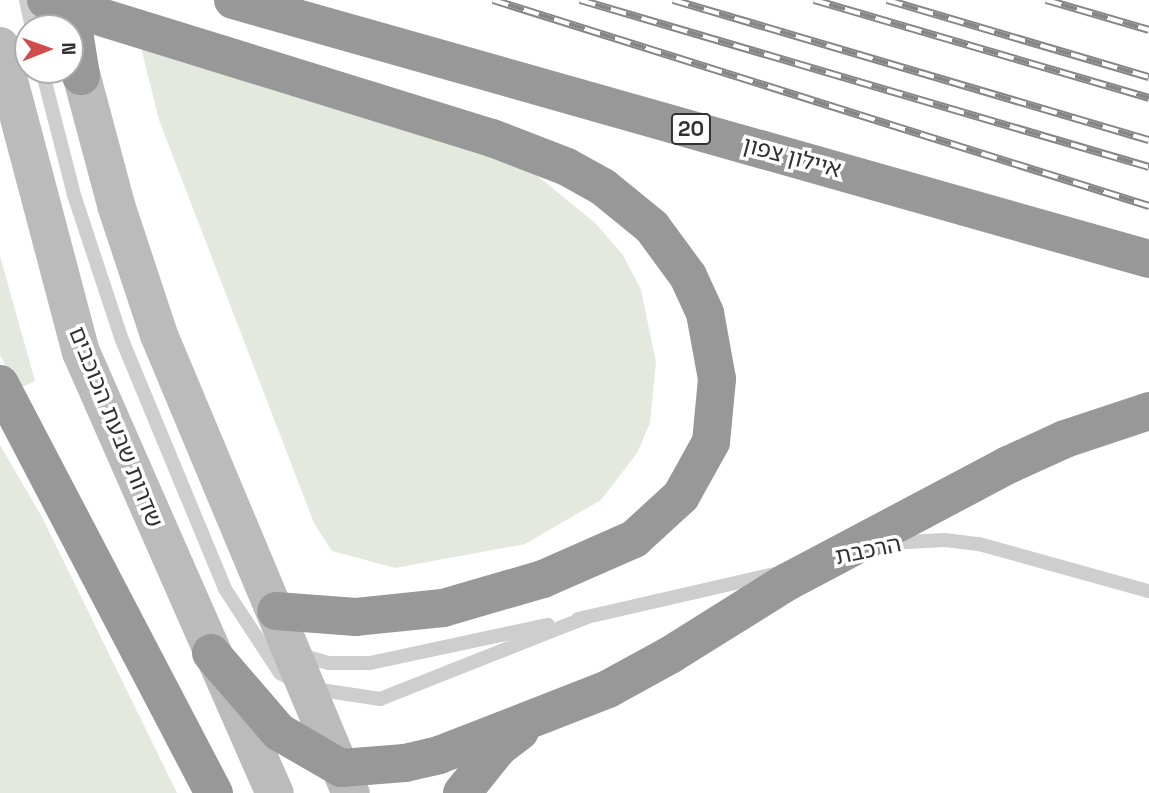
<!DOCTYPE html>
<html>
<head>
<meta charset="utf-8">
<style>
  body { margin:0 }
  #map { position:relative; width:1149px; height:793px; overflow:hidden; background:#fff; font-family:"Space Grotesk","Noto Sans Hebrew",sans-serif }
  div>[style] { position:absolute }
  .green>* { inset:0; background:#e3e9de }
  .service>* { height:14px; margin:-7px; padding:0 7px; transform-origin:7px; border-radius:7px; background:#cecece }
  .secondary>* { height:38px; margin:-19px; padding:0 19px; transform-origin:19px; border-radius:19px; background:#bbb }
  .motorway>* { height:38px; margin:-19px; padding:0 19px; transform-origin:19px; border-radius:19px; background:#989898 }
  .rail>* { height:8px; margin-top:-4px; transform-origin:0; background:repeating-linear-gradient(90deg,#fff 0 16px,#868686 0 32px); box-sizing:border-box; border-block:2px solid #868686 }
  .motorway-bridge>* { height:38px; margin:-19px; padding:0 19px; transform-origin:19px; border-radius:19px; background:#989898 }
  span { translate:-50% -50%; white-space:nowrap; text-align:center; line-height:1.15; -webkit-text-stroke:7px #fff; paint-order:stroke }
  .shield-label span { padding:2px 5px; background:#fff; border:2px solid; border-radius:5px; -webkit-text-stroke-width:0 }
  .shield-label { font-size:21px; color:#313131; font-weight:700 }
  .street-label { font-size:23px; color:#313131 }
  .north { position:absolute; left:14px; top:14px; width:70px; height:70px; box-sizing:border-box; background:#fff; border:2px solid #adadad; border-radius:50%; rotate:89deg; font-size:19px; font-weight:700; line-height:28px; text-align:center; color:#313131 }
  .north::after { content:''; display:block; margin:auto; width:24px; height:32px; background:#d14a4c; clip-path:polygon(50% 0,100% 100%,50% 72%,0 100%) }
</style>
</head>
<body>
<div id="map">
  <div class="green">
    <i style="clip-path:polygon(140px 43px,388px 114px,534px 173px,595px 223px,623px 255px,641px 290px,656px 362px,650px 423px,637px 453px,601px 500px,525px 544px,395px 568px,332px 551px,314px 523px,159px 120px)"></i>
    <i style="clip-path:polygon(0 256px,35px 381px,18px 389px,0 355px)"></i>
    <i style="clip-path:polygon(0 445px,42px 517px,177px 793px,0 793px)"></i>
  </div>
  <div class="service">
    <i style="left:26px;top:0;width:29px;rotate:78deg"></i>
    <i style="left:42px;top:70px;width:129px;rotate:75.6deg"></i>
    <i style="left:74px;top:195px;width:153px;rotate:71.7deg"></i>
    <i style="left:122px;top:340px;width:269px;rotate:67.5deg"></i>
    <i style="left:225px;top:589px;width:100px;rotate:56.8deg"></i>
    <i style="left:280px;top:673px;width:15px;rotate:28deg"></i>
    <i style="left:888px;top:543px;width:57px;rotate:-3deg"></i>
    <i style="left:945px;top:540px;width:34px;rotate:7deg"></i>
    <i style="left:979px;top:544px;width:176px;rotate:15.5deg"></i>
    <i style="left:578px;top:619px;width:201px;rotate:-12.9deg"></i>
    <i style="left:297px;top:654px;width:33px;rotate:16deg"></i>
    <i style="left:329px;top:663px;width:41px"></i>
    <i style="left:370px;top:663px;width:182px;rotate:-12.1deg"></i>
    <i style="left:314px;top:689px;width:67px;rotate:8.6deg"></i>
    <i style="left:380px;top:699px;width:223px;rotate:-21.6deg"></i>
  </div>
  <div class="secondary">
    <i style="left:73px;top:44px;width:167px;rotate:75deg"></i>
    <i style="left:116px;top:205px;width:137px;rotate:71.7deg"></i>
    <i style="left:159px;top:335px;width:497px;rotate:67.3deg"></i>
    <i style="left:0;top:46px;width:317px;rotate:75.2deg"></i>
    <i style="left:81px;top:352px;width:482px;rotate:66.3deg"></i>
  </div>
  <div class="motorway">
    <i style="left:46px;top:0;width:467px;rotate:17.2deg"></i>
    <i style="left:492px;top:138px;width:80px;rotate:21.1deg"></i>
    <i style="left:567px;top:167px;width:41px;rotate:29.1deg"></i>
    <i style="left:603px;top:187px;width:63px;rotate:39.2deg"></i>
    <i style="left:652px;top:227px;width:61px;rotate:53.7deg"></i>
    <i style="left:688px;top:276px;width:41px;rotate:65.3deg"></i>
    <i style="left:705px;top:313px;width:67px;rotate:79.7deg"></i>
    <i style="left:717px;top:379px;width:63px;rotate:95.4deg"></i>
    <i style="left:711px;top:442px;width:62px;rotate:119.1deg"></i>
    <i style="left:681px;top:496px;width:64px;rotate:137.5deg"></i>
    <i style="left:634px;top:539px;width:99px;rotate:156.3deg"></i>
    <i style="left:543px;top:579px;width:104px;rotate:163.8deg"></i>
    <i style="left:443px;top:608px;width:87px;rotate:174.1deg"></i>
    <i style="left:356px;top:617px;width:80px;rotate:-175.7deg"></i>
    <i style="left:233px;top:0;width:952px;rotate:15.79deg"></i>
    <i style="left:0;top:384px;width:462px;rotate:62.4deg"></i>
    <i style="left:1008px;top:465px;width:63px;rotate:-24.5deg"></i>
    <i style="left:1065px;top:439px;width:89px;rotate:-18.4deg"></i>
    <i style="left:211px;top:653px;width:104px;rotate:49.3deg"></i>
    <i style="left:279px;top:732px;width:72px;rotate:30.1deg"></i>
    <i style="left:341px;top:768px;width:64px;rotate:-4.5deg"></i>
    <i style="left:405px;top:763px;width:35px;rotate:-13deg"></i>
    <i style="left:439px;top:755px;width:181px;rotate:-21.3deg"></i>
    <i style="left:608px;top:689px;width:71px;rotate:-28.7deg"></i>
    <i style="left:462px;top:793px;width:59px;rotate:-51.2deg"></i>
    <i style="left:499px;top:747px;width:26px;rotate:-37deg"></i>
  </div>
  <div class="rail">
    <i style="left:493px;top:0;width:688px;rotate:17.43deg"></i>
    <i style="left:580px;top:0;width:593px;rotate:16.36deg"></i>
    <i style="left:673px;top:0;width:496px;rotate:16.4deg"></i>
    <i style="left:814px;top:0;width:349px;rotate:16.3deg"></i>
    <i style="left:887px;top:0;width:273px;rotate:16.4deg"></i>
    <i style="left:1046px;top:0;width:107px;rotate:16.2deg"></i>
  </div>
  <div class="motorway-bridge">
    <i style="left:69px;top:0;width:77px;rotate:81deg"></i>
    <i style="left:670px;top:655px;width:138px;rotate:-32deg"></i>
    <i style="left:787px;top:582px;width:250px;rotate:-27.9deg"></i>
  </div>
  <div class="shield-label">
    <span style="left:691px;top:129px">20</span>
  </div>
  <div class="street-label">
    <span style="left:792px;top:157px;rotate:15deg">איילון צפון</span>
    <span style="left:116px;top:427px;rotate:68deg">שדרות שבעת הכוכבים</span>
    <span style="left:868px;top:550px;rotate:-12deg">הרכבת</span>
  </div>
  <div class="north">N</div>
</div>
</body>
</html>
